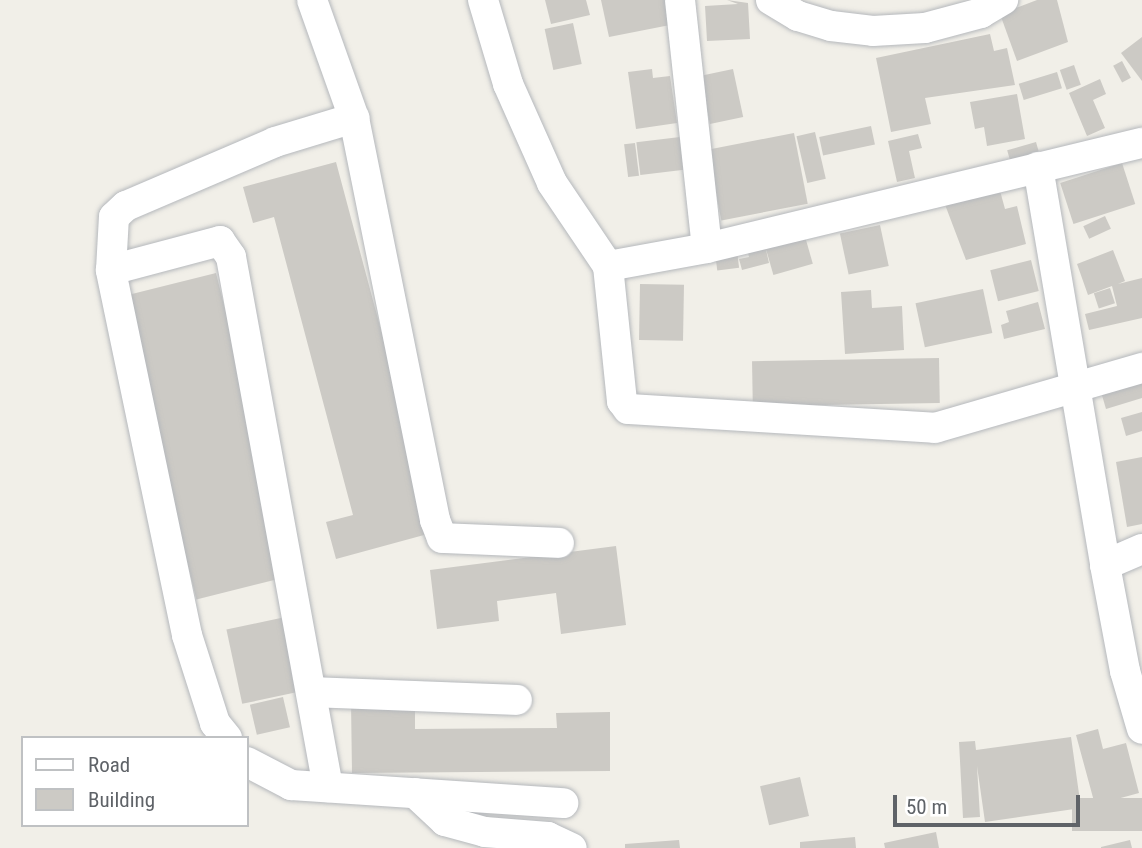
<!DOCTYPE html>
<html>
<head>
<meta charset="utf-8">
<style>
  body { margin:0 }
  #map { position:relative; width:1142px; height:848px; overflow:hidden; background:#f1efe8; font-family:"Roboto Condensed",sans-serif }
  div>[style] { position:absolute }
  .building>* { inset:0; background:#cccac5; transform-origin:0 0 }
  .roads { filter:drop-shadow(0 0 2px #b5b8bc) drop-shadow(0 0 2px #b5b8bc) }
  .minor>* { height:30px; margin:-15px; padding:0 15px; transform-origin:15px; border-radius:15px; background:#fff }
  span { translate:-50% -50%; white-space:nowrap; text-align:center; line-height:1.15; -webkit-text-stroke:7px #fff; paint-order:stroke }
  .legend { position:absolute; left:21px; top:736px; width:228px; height:91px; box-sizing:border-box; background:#fff; border:2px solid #bfc1c3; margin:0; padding:9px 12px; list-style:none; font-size:21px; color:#5f6368 }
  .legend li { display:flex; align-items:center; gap:14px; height:35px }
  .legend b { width:35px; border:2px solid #bfc1c3 }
  .scale { position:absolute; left:893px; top:795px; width:187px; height:32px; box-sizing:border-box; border:4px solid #5f6368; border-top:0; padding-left:9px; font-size:21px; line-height:24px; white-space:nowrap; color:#5f6368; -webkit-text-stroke:5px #fff; paint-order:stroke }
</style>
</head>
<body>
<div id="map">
  <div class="building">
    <i style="clip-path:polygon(545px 0,586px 0,590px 15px,551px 24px)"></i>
    <i style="clip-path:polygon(601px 0,665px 0,670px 25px,609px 37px)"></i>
    <i style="clip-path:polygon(727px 0,748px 3px,750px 39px,707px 41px,705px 6px,738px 4px)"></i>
    <i style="clip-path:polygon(1037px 0,1057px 0,1068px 42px,1017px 61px,1000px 14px)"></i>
    <i style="left:573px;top:23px;width:42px;height:29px;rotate:78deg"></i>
    <i style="clip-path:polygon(990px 34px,994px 51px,1007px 48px,1015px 85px,925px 98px,931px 124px,891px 132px,876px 58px)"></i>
    <i style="clip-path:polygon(1142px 37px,1142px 81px,1121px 53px)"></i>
    <i style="left:1122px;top:61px;width:19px;height:10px;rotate:62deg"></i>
    <i style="left:1074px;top:65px;width:21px;height:15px;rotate:71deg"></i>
    <i style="clip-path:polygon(652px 69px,653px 78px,670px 76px,677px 123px,636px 129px,628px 72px)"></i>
    <i style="left:733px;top:69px;width:49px;height:34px;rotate:78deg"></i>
    <i style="left:1057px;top:72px;width:17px;height:40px;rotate:73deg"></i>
    <i style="clip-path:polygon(1100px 79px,1106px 94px,1093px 100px,1105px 128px,1087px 136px,1069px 93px)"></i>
    <i style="clip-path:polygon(1017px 94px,1025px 139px,987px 146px,984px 127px,975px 129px,970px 102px)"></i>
    <i style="left:871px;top:126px;width:19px;height:53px;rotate:78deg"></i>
    <i style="left:815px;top:132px;width:48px;height:19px;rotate:77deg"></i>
    <i style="left:794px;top:133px;width:72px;height:88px;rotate:79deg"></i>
    <i style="clip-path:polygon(918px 134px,922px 148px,909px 151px,915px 178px,897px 182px,888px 141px)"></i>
    <i style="left:680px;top:137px;width:33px;height:44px;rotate:83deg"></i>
    <i style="left:1036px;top:142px;width:22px;height:30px;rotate:74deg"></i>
    <i style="left:635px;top:143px;width:33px;height:11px;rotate:83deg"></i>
    <i style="clip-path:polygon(336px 162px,435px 532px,336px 559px,326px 522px,353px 515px,274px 217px,253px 223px,243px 187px)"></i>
    <i style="left:1122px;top:163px;width:43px;height:65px;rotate:72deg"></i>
    <i style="clip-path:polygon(999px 187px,1005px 209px,1017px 206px,1026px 244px,966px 260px,944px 202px)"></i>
    <i style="left:1105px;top:216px;width:14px;height:24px;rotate:65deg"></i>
    <i style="left:880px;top:225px;width:42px;height:41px;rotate:78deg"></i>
    <i style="left:804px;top:233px;width:32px;height:41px;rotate:74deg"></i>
    <i style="clip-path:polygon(765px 245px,769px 263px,742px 270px,739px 259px,749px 257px,747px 249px)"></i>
    <i style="clip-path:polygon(1113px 250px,1125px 281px,1118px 284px,1142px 278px,1142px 318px,1089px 330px,1085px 314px,1117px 306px,1112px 286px,1088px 295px,1077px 264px)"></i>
    <i style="left:737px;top:251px;width:17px;height:22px;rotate:83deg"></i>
    <i style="left:1031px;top:260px;width:32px;height:42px;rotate:76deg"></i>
    <i style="left:216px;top:273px;width:312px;height:98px;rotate:76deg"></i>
    <i style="left:640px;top:284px;width:44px;height:56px;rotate:1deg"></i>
    <i style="left:1110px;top:288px;width:16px;height:17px;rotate:72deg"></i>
    <i style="left:983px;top:289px;width:45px;height:69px;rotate:78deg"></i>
    <i style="clip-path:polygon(871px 290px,872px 308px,902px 306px,904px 350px,845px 354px,841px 292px)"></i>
    <i style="clip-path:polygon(1038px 302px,1045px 329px,1004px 339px,1001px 325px,1009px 322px,1006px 311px)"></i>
    <i style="left:939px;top:358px;width:45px;height:187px;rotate:89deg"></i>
    <i style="clip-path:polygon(1142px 372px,1142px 398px,1106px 409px,1099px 385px)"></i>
    <i style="clip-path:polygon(1142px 412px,1142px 431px,1126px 436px,1121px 418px)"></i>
    <i style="clip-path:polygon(1142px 457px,1142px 524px,1127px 527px,1116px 462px)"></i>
    <i style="clip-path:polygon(616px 546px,626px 625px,561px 634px,556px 593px,497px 601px,499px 621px,437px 629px,430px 570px)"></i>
    <i style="left:290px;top:616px;width:76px;height:65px;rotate:78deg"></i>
    <i style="left:283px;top:697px;width:31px;height:34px;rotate:77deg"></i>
    <i style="clip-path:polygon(351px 702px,415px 702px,415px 729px,557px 728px,556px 713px,610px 712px,610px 771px,352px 773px)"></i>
    <i style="clip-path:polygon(1098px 729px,1103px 749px,1126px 743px,1139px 793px,1095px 805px,1076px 735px)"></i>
    <i style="clip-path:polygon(1071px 737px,1081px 808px,985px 822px,977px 766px,980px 817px,963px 818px,959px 742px,975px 741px,976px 750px)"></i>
    <i style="left:800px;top:777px;width:40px;height:41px;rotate:77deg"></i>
    <i style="left:1142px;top:798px;width:33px;height:70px;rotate:90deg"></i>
    <i style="clip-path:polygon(936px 832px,939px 848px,885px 848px,884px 843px)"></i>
    <i style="clip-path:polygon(855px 837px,856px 848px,800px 848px,800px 842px)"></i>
    <i style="clip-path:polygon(679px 840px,680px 848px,625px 848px,625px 844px)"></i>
    <i style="clip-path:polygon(1130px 840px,1132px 848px,1101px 848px,1101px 847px)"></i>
  </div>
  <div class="roads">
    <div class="minor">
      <i style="left:312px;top:0;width:125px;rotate:70.4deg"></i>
      <i style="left:354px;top:118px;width:410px;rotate:78.6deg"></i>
      <i style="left:435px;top:520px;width:19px;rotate:69deg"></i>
      <i style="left:442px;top:538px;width:117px;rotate:2.4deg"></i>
      <i style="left:483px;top:0;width:88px;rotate:73.4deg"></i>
      <i style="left:508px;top:84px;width:108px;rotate:66deg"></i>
      <i style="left:552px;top:183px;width:100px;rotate:56deg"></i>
      <i style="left:608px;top:266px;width:136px;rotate:84.1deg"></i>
      <i style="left:622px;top:401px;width:10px;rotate:53deg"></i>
      <i style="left:628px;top:409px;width:308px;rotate:3.5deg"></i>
      <i style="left:935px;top:428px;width:216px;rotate:-16.2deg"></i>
      <i style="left:680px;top:0;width:249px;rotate:83.8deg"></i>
      <i style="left:771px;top:0;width:31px;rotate:31deg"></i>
      <i style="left:798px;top:16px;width:34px;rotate:17deg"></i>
      <i style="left:831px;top:26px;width:42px;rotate:6.8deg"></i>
      <i style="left:873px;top:31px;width:52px;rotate:-3.3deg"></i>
      <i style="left:925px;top:28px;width:58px;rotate:-15deg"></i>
      <i style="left:981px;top:13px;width:26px;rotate:-31deg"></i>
      <i style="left:1038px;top:167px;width:404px;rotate:80.4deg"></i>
      <i style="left:1105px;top:565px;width:108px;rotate:79.3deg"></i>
      <i style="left:1125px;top:671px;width:60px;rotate:73.7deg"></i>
      <i style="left:608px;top:266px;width:101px;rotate:-10.3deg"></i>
      <i style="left:707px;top:248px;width:447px;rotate:-13.6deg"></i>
      <i style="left:111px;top:270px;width:113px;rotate:-14.9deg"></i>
      <i style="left:220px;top:241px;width:19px;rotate:55deg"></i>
      <i style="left:231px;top:257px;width:539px;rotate:79.63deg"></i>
      <i style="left:1105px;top:565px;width:40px;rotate:-23.4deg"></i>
      <i style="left:312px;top:692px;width:205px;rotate:2.2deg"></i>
      <i style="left:227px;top:738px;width:19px;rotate:-129deg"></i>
      <i style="left:215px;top:723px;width:92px;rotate:-107.7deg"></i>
      <i style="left:187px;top:635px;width:373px;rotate:-101.8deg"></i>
      <i style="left:111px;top:270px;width:53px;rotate:-86.8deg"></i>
      <i style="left:114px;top:217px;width:16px;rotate:-43deg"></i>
      <i style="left:126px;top:206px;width:162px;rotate:-23.2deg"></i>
      <i style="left:275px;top:142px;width:83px;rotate:-16.9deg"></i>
      <i style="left:247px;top:762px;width:50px;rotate:27.6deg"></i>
      <i style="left:291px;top:785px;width:273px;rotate:3.8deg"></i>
      <i style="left:415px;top:793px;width:41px;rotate:43deg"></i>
      <i style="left:445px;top:821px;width:41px;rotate:15.4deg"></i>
      <i style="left:485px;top:832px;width:63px;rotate:4.5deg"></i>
      <i style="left:548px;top:837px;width:26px;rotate:25deg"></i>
    </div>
  </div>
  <ul class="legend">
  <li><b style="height:9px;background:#fff"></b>Road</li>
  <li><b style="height:19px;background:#cccac5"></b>Building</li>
  </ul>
  <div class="scale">50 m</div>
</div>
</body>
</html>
